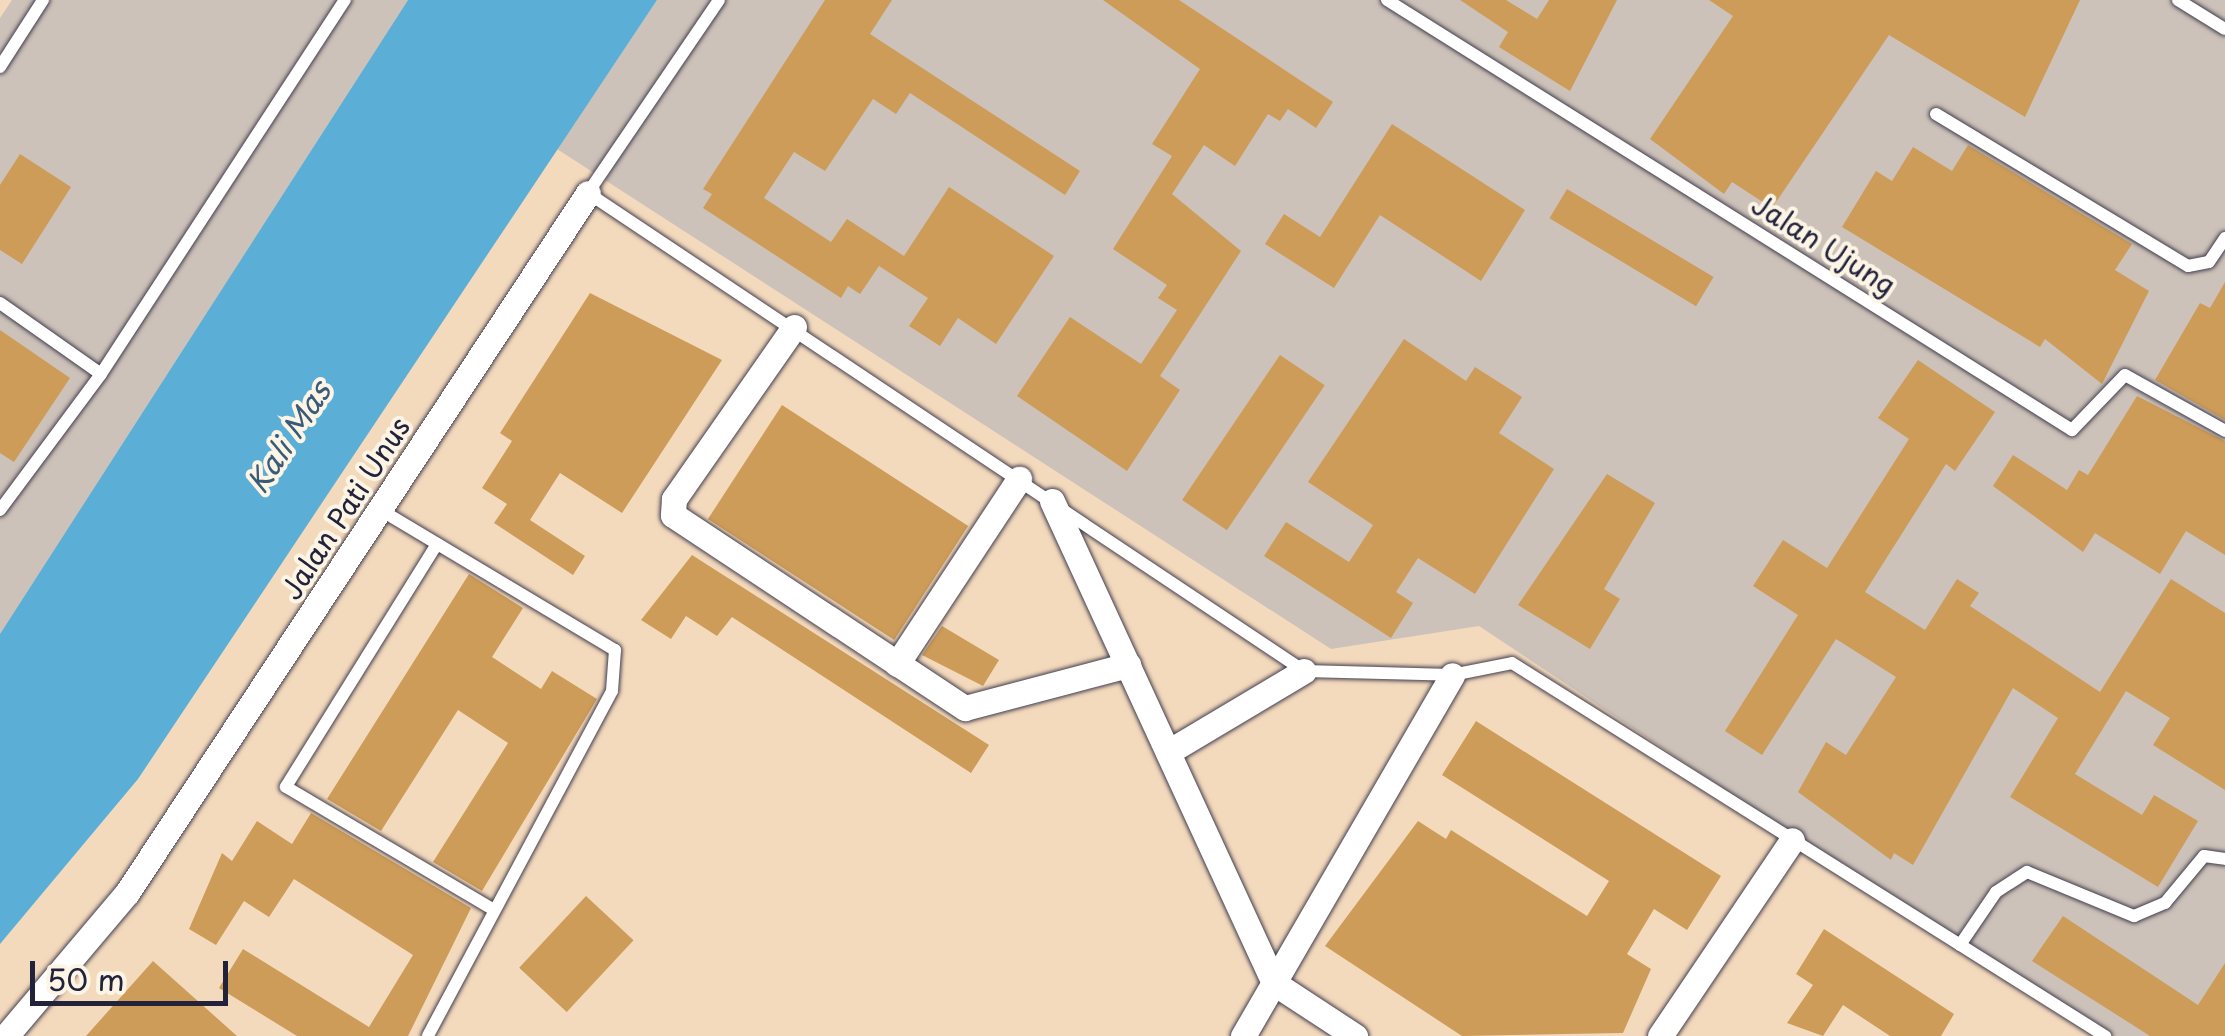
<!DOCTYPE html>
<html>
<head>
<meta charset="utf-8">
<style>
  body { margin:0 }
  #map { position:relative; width:2225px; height:1036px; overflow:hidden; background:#f4dabd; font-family:"Playpen Sans",sans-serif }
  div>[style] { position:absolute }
  .industrial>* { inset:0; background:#cdc2b9 }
  .water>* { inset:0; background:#5bafd7 }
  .building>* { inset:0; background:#cd9c58; transform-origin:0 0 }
  .roads { filter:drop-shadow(0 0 2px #423e4e) drop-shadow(0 0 2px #423e4e) }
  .lane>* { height:12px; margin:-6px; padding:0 6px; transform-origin:6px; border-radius:6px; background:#fff }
  .street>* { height:25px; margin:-12.5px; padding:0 12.5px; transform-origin:12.5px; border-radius:12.5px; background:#fff }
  span { translate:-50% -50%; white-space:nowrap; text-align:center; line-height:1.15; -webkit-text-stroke:8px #fcf5e5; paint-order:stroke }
  .street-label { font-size:28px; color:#22223b }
  .water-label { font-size:30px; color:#395a79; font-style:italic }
  .scale { position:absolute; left:30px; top:961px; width:198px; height:45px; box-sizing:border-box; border:5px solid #22223b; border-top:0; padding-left:12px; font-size:30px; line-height:35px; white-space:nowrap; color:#22223b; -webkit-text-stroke:8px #fcf5e5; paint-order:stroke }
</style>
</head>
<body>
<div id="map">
  <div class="industrial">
    <i style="clip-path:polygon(12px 0,408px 0,0 634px,0 18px)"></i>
    <i style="clip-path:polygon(657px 0,2225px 0,2225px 1036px,2096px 1036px,1479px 626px,1331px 649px,557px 149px)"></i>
  </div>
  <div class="water">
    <i style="clip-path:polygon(408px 0,657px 0,138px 779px,0 944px,0 634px)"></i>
  </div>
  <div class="building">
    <i style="clip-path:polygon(825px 0,892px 0,870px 34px,1080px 171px,1065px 195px,910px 93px,896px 114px,873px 99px,825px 171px,794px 152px,764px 198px,831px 242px,847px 219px,904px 256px,949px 187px,1054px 256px,996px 344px,958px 318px,940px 346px,909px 326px,928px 298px,879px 266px,860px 294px,848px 286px,841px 298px,703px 208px,712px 194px,703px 189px)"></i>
    <i style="clip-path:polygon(1103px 0,1179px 0,1333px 102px,1316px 128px,1288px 109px,1280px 121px,1268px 114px,1235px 166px,1204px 145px,1172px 194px,1241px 251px,1160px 376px,1180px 390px,1127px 471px,1017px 396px,1070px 317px,1141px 364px,1177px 310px,1158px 298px,1167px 285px,1113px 249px,1172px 156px,1152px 144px,1200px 69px)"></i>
    <i style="clip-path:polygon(1460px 0,1506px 0,1537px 19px,1549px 0,1617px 0,1570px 91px,1499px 47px,1508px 32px)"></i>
    <i style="clip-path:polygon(1709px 0,2080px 0,2025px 117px,1889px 35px,1772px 208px,1732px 182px,1724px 194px,1650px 139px,1733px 16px)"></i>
    <i style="clip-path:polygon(1392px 124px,1525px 210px,1481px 281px,1380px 215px,1334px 288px,1265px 244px,1284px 214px,1320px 237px)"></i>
    <i style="clip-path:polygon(1968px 145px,2132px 244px,2115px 270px,2149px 291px,2102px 384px,2045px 339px,2040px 347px,1842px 227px,1876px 171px,1892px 181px,1913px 147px,1952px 171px)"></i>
    <i style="clip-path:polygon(20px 154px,71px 187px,22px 264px,0 250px,0 185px)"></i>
    <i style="left:1567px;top:189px;width:171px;height:34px;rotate:31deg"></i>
    <i style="clip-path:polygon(2225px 282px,2225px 420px,2155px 380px,2200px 303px,2210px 308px)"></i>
    <i style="clip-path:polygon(590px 293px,722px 360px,622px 513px,560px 473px,530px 520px,585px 556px,573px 575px,494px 523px,507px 504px,482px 488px,512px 441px,500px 433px)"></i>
    <i style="clip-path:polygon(0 330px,70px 378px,14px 462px,0 453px)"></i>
    <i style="clip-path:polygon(1404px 339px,1466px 381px,1475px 367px,1522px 397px,1499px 433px,1554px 469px,1475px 594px,1418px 558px,1396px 592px,1413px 603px,1391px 638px,1264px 556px,1286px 522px,1349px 562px,1373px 525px,1308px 482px)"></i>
    <i style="left:1280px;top:355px;width:54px;height:175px;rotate:34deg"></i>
    <i style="clip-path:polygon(1918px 360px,1995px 412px,1955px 471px,1946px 464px,1865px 592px,1925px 630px,1957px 579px,1979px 593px,1970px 606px,2100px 692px,2171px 579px,2225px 613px,2225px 790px,2153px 745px,2170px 718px,2126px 691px,2075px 774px,2142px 815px,2154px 795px,2198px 821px,2158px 887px,2010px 797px,2058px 718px,2013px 688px,1913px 865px,1894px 853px,1891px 860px,1798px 792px,1826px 742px,1846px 755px,1896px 677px,1836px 639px,1762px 755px,1725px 731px,1798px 615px,1753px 586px,1783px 540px,1827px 568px,1909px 439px,1878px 418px)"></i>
    <i style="clip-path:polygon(2137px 396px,2225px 441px,2225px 555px,2186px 531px,2160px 574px,2095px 533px,2083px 552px,1993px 486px,2013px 455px,2067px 490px,2079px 470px,2088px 475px)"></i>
    <i style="left:782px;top:405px;width:222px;height:136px;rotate:33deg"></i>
    <i style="clip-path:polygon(1607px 474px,1655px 503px,1604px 589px,1620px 599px,1590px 649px,1518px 605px)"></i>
    <i style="clip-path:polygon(692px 555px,989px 745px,971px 773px,732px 617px,717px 636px,686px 616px,671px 639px,641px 620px)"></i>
    <i style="clip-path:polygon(469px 574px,523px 608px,492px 657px,541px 689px,552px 671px,597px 699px,482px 891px,433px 862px,508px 743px,458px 710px,381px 831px,327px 799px)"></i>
    <i style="clip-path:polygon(942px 626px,999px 660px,983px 686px,922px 655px)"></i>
    <i style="clip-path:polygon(1476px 721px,1721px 876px,1687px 930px,1654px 909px,1627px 954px,1651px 969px,1623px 1033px,1462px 1036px,1325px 946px,1418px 821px,1446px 839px,1451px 830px,1587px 916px,1609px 881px,1442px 775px)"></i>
    <i style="clip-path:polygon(311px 813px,471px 908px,408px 1036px,297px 1036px,219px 988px,243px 949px,369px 1027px,413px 955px,294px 879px,269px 917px,244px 901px,216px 945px,189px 929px,222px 853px,232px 861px,257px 821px,292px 844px)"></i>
    <i style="left:586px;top:896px;width:65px;height:98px;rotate:43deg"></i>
    <i style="clip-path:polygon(2063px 916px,2198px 1005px,2225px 963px,2225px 1036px,2150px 1036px,2032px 961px)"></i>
    <i style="clip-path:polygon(1824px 929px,1954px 1014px,1941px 1036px,1890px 1036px,1843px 1005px,1823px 1036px,1787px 1023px,1813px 985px,1796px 974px)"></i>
    <i style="clip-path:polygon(153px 961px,237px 1036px,86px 1036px)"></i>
  </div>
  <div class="roads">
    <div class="lane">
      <i style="left:719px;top:0;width:233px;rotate:124.2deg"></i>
      <i style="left:588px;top:193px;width:861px;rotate:33.73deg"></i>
      <i style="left:1304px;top:671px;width:148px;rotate:1.5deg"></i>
      <i style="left:1452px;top:675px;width:61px;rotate:-11.3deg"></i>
      <i style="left:1512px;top:663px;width:701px;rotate:32.17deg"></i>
      <i style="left:1387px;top:0;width:809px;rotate:32.12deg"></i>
      <i style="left:2072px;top:430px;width:76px;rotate:-46.1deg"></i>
      <i style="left:2125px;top:375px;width:115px;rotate:29.2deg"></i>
      <i style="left:2178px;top:0;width:55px;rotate:31.7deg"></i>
      <i style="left:0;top:67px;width:80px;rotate:-57.3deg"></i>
      <i style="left:1936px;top:114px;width:294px;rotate:31.1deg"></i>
      <i style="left:2188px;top:266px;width:21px;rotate:-11deg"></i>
      <i style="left:2209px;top:262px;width:29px;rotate:-56deg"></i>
      <i style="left:0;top:303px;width:123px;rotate:35.1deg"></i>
      <i style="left:379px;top:509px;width:275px;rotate:30.9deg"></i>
      <i style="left:615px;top:650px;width:41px;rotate:94.2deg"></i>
      <i style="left:612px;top:691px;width:391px;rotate:118.1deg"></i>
      <i style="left:0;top:510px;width:169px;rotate:-53.4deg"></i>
      <i style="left:101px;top:374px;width:447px;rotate:-56.9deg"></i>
      <i style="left:437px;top:544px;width:286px;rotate:121.9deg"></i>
      <i style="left:286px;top:787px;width:238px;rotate:30.6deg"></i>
      <i style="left:1960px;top:945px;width:64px;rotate:-55.8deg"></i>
      <i style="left:1996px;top:892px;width:37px;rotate:-33deg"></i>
      <i style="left:2027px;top:872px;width:116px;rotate:22.4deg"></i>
      <i style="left:2134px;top:916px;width:34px;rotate:-23deg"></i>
      <i style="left:2165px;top:903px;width:61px;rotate:-50.3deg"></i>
      <i style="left:2204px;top:856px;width:21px;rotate:8deg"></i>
    </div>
    <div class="street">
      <i style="left:794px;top:327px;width:210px;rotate:124.9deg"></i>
      <i style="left:674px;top:499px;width:16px;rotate:94deg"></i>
      <i style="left:673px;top:515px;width:350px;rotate:33.5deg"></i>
      <i style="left:965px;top:708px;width:169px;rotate:-14.8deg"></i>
      <i style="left:1052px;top:501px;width:531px;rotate:65.27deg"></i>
      <i style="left:1274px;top:983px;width:97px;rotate:33.2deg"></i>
      <i style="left:897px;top:664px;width:222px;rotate:-56.6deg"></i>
      <i style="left:1168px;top:752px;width:158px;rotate:-30.8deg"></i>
      <i style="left:6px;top:1036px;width:187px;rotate:-49.8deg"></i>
      <i style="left:127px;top:893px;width:838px;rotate:-56.63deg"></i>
      <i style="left:1243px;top:1036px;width:417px;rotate:-59.9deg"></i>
      <i style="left:1660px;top:1036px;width:236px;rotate:-56deg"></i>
    </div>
  </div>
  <div class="street-label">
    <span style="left:1824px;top:244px;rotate:32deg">Jalan Ujung</span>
    <span style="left:345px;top:508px;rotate:-57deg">Jalan Pati Unus</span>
  </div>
  <div class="water-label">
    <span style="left:288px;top:437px;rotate:-57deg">Kali Mas</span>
  </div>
  <div class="scale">50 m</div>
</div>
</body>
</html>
